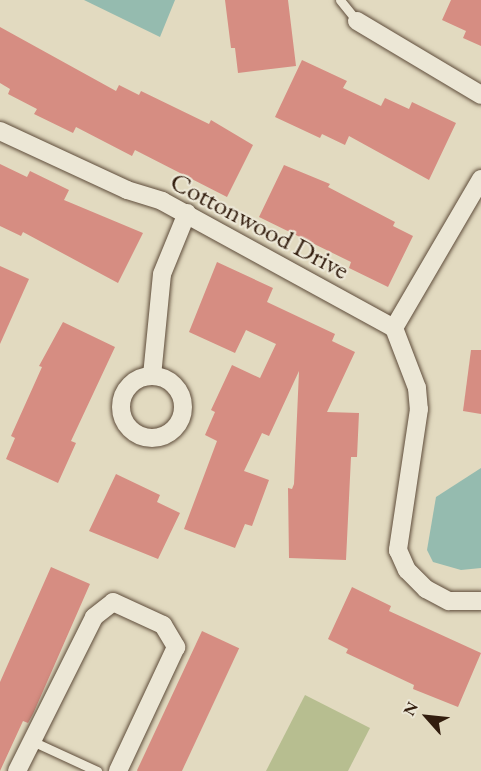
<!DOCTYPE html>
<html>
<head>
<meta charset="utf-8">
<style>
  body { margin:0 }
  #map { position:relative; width:481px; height:771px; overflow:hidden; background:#e2dac0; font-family:"EB Garamond",serif }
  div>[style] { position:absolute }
  .green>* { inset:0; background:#b7be90 }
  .water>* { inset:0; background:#95bbaf }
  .building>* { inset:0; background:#d68d82; transform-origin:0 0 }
  .roads { filter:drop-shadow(0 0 2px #5e4c3a) drop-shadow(0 0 2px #5e4c3a) }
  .lane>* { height:9px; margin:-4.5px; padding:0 4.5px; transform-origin:4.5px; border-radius:4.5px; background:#ece7d6 }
  .street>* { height:18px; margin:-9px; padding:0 9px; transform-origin:9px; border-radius:9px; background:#ece7d6 }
  .street>.ring { margin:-9px; padding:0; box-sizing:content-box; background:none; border:18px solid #ece7d6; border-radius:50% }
  span { translate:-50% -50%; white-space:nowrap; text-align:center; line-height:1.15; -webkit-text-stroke:4.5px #ece7d6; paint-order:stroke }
  .street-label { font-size:27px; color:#321d0e }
  .north { position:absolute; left:397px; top:687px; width:60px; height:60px; -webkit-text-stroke:4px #ece7d6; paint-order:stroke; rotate:297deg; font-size:16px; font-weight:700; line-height:24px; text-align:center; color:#321d0e }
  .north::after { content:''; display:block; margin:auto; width:21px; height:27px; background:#321d0e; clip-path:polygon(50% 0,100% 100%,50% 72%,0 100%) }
</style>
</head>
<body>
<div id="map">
  <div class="green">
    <i style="clip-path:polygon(305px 695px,370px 728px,348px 771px,266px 771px)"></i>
  </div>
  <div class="water">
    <i style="clip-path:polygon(84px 0,175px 0,160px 37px)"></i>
    <i style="clip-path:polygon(481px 468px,481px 568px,461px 570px,433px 562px,427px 550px,436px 497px)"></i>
  </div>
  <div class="building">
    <i style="clip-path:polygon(225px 0,288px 0,296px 66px,238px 73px,235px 48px,231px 48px)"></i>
    <i style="clip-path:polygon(451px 0,481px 0,481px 46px,463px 38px,466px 31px,442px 20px)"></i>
    <i style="clip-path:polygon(0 27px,116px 91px,119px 85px,139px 95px,141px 91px,209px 124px,211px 120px,253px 145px,227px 197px,135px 150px,132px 156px,76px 127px,73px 133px,34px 114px,37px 109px,8px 94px,10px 89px,0 83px)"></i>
    <i style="clip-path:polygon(302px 60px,347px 81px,343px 88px,381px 106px,385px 98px,409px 109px,412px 102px,456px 123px,429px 180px,349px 136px,345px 145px,322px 134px,320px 138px,275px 117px)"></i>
    <i style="clip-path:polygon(0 164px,27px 177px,30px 171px,69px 190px,64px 200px,143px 233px,118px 283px,23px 232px,21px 236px,0 226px)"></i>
    <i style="clip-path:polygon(284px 165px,330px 184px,328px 187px,395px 222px,393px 226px,413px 236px,388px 287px,349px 268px,351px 262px,259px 217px)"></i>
    <i style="clip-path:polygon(217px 262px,273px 288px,267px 302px,335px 334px,332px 341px,355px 352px,327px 412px,359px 413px,357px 457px,351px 457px,346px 560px,289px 558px,288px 488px,292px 489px,294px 484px,299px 371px,269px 436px,262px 433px,244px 471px,269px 480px,252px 526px,245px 524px,235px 548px,184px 529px,217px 441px,205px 435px,215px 412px,211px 410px,232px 365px,260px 378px,276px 344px,246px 330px,235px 353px,189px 332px)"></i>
    <i style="clip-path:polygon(0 266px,29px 279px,0 344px)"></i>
    <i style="clip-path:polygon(63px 322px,115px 347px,71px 441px,76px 443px,58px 483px,6px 459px,15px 438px,11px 436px,42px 367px,39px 366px)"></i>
    <i style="clip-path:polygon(471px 350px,481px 350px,481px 414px,463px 411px)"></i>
    <i style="clip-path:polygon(116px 474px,160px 495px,157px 502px,180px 513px,158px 559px,89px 531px)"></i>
    <i style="clip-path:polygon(51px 567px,90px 584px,33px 714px,28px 723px,23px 721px,0 771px,0 682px)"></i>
    <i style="clip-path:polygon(352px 587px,391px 606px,389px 611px,481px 653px,458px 707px,413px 689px,414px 685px,346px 653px,348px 649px,328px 639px)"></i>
    <i style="left:202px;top:631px;width:41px;height:154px;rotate:25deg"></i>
  </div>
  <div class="roads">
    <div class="lane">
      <i style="left:340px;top:0;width:27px;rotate:51deg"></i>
      <i style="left:32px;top:741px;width:72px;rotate:24.8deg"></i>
    </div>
    <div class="street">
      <i style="left:357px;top:21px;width:144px;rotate:30.8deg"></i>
      <i style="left:0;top:131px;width:140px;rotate:24.9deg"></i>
      <i style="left:127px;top:190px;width:37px;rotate:17deg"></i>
      <i style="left:162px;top:201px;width:264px;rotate:28.7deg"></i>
      <i style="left:481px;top:179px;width:173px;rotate:120.3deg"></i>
      <i style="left:394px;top:328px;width:64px;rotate:69deg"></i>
      <i style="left:417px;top:388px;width:21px;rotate:85deg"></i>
      <i style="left:419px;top:409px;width:143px;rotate:98.5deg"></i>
      <i style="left:398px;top:550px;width:22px;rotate:66deg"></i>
      <i style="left:407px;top:570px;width:27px;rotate:45deg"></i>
      <i style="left:426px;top:589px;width:26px;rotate:28deg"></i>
      <i style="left:449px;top:601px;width:32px"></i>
      <i style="left:152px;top:376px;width:102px;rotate:-84.4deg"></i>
      <i style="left:162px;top:274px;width:66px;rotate:-67.7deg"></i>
      <i class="ring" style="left:121px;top:376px;width:44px;height:44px"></i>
      <i style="left:17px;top:771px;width:172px;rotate:-63.4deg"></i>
      <i style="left:94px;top:617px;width:24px;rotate:-38deg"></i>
      <i style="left:113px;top:602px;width:55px;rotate:24.7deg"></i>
      <i style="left:163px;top:625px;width:26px;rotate:59deg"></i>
      <i style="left:176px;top:647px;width:137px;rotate:115.1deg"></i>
    </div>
  </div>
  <div class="street-label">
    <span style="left:260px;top:225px;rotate:28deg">Cottonwood Drive</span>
  </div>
  <div class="north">N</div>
</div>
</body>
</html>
